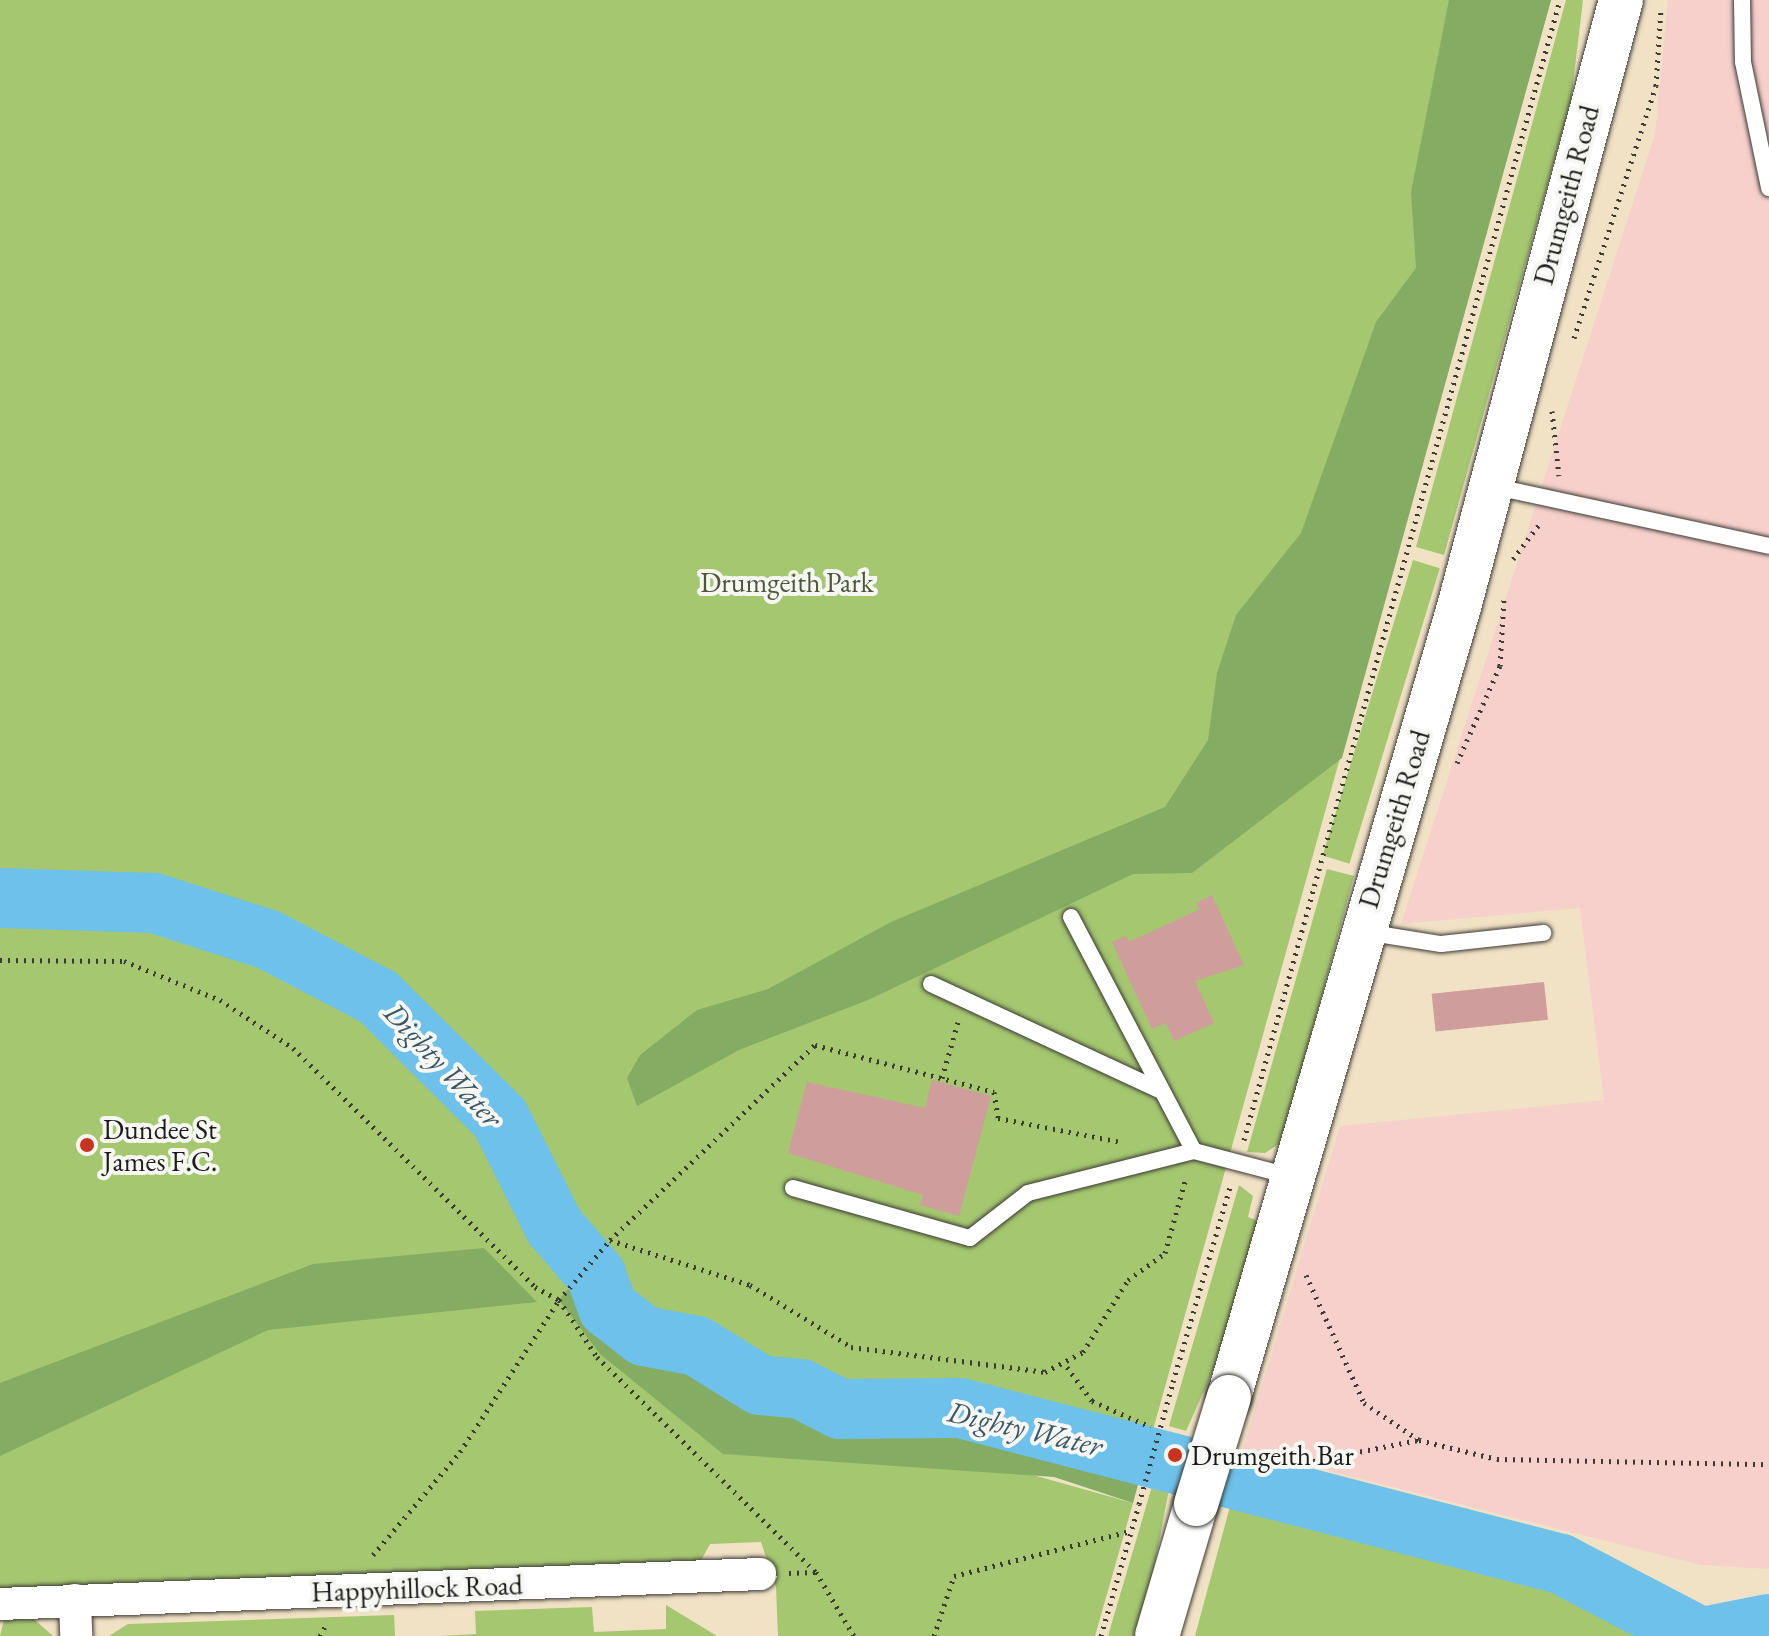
<!DOCTYPE html>
<html>
<head>
<meta charset="utf-8">
<style>
  body { margin:0 }
  #map { position:relative; width:1769px; height:1636px; overflow:hidden; background:#f1e1c5; font-family:"EB Garamond",serif }
  div>[style] { position:absolute }
  .built>* { inset:0; background:#f7d0cb }
  .green>* { inset:0; background:#a5c770; transform-origin:0 0 }
  .forest>* { inset:0; background:#84ac62 }
  .river>* { height:60px; margin:-30px; padding:0 30px; transform-origin:30px; border-radius:30px; background:#6dc1ea }
  .building>* { inset:0; background:#cf9d9b; transform-origin:0 0 }
  .path>* { height:5px; margin-top:-2.5px; transform-origin:0; background:repeating-linear-gradient(90deg,#3c3a35 0 2px,transparent 0 8px) }
  .roads { filter:drop-shadow(0 0 2px #3c3a35) drop-shadow(0 0 2px #3c3a35) }
  .service>* { height:16px; margin:-8px; padding:0 8px; transform-origin:8px; border-radius:8px; background:#fff }
  .minor>* { height:32px; margin:-16px; padding:0 16px; transform-origin:16px; border-radius:16px; background:#fff }
  .secondary>* { height:44px; margin:-22px; padding:0 22px; transform-origin:22px; border-radius:22px; background:#fff }
  .path-bridge>* { height:5px; margin-top:-2.5px; transform-origin:0; background:repeating-linear-gradient(90deg,#3c3a35 0 2px,transparent 0 8px) }
  .bridges { filter:drop-shadow(0 0 2px #3c3a35) drop-shadow(0 0 2px #3c3a35) }
  .secondary-bridge>* { height:44px; margin:-22px; padding:0 22px; transform-origin:22px; border-radius:22px; background:#fff }
  .dots>* { width:22px; height:22px; translate:-50% -50%; box-sizing:border-box; border:4px solid #f6f6f2; border-radius:50% }
  span { translate:-50% -50%; white-space:nowrap; text-align:center; line-height:1.15; -webkit-text-stroke:8px #f6f6f2; paint-order:stroke }
  .street-label { font-size:28px; color:#1c1c1c }
  .park-label { font-size:28px; color:#4c5839 }
  .poi-label { font-size:28px; color:#1c1c1c }
  .left { translate:0 -50%; text-align:left }
  .water-label { font-size:30px; color:#385664; font-style:italic }
</style>
</head>
<body>
<div id="map">
  <div class="built">
    <i style="clip-path:polygon(1668px 0,1769px 0,1769px 1569px,1701px 1565px,1243px 1449px,1340px 1126px,1604px 1100px,1580px 908px,1401px 924px,1655px 134px)"></i>
  </div>
  <div class="green">
    <i style="clip-path:polygon(0 0,1551px 0,1146px 1455px,960px 1408px,840px 1409px,801px 1389px,760px 1385px,697px 1346px,644px 1336px,608px 1308px,588px 1265px,600px 1354px,1133px 1503px,1095px 1636px,778px 1636px,776px 1587px,761px 1542px,710px 1544px,699px 1564px,0 1591px)"></i>
    <i style="clip-path:polygon(1566px 0,1583px 0,1571px 100px,1444px 555px,1416px 547px)"></i>
    <i style="left:1413px;top:560px;width:28px;height:309px;rotate:17deg"></i>
    <i style="clip-path:polygon(1327px 869px,1354px 876px,1282px 1142px,1265px 1153px,1247px 1152px)"></i>
    <i style="clip-path:polygon(1239px 1185px,1253px 1196px,1248px 1217px,1258px 1221px,1225px 1344px,1186px 1431px,1169px 1426px)"></i>
    <i style="clip-path:polygon(1160px 1459px,1174px 1463px,1141px 1636px,1108px 1636px)"></i>
    <i style="clip-path:polygon(1235px 1488px,1616px 1592px,1699px 1636px,1195px 1636px)"></i>
    <i style="clip-path:polygon(666px 1605px,717px 1636px,440px 1636px,476px 1634px,475px 1611px,592px 1607px,594px 1632px,666px 1629px)"></i>
    <i style="clip-path:polygon(28px 1614px,53px 1636px,0 1636px,5px 1616px)"></i>
    <i style="clip-path:polygon(394px 1615px,395px 1636px,109px 1636px,128px 1624px)"></i>
  </div>
  <div class="forest">
    <i style="clip-path:polygon(1449px 0,1551px 0,1342px 758px,1192px 873px,1133px 874px,868px 1000px,739px 1050px,637px 1106px,627px 1078px,640px 1055px,697px 1010px,768px 989px,891px 922px,1165px 807px,1208px 740px,1217px 673px,1236px 615px,1301px 533px,1376px 322px,1416px 268px,1411px 192px)"></i>
    <i style="clip-path:polygon(484px 1248px,537px 1302px,268px 1330px,0 1456px,0 1383px,313px 1264px)"></i>
    <i style="clip-path:polygon(588px 1264px,608px 1308px,643px 1336px,697px 1346px,760px 1385px,801px 1389px,841px 1409px,960px 1408px,1146px 1455px,1133px 1503px,1054px 1477px,723px 1454px,600px 1354px,559px 1300px)"></i>
  </div>
  <div class="river">
    <i style="left:0;top:898px;width:154px;rotate:1.9deg"></i>
    <i style="left:154px;top:903px;width:121px;rotate:17.8deg"></i>
    <i style="left:269px;top:940px;width:123px;rotate:27.6deg"></i>
    <i style="left:378px;top:997px;width:172px;rotate:44.8deg"></i>
    <i style="left:500px;top:1118px;width:121px;rotate:63.4deg"></i>
    <i style="left:554px;top:1226px;width:65px;rotate:49.4deg"></i>
    <i style="left:596px;top:1275px;width:35px;rotate:70deg"></i>
    <i style="left:608px;top:1308px;width:46px;rotate:37.9deg"></i>
    <i style="left:644px;top:1336px;width:54px;rotate:10.7deg"></i>
    <i style="left:697px;top:1346px;width:74px;rotate:31.8deg"></i>
    <i style="left:760px;top:1385px;width:41px;rotate:5.6deg"></i>
    <i style="left:801px;top:1389px;width:44px;rotate:27.1deg"></i>
    <i style="left:840px;top:1409px;width:120px;rotate:-0.5deg"></i>
    <i style="left:960px;top:1408px;width:621px;rotate:14.55deg"></i>
    <i style="left:1561px;top:1564px;width:156px;rotate:27.6deg"></i>
    <i style="left:1708px;top:1636px;width:62px;rotate:-11.1deg"></i>
  </div>
  <div class="building">
    <i style="clip-path:polygon(1212px 895px,1244px 965px,1195px 981px,1214px 1023px,1174px 1041px,1166px 1023px,1152px 1029px,1112px 942px,1126px 936px,1129px 942px,1200px 909px,1196px 903px)"></i>
    <i style="left:1544px;top:982px;width:38px;height:113px;rotate:84deg"></i>
    <i style="clip-path:polygon(932px 1080px,991px 1096px,959px 1216px,920px 1205px,923px 1195px,788px 1153px,807px 1082px,925px 1108px)"></i>
  </div>
  <div class="path">
    <i style="left:1574px;top:338px;width:265px;rotate:-72deg"></i>
    <i style="left:1656px;top:86px;width:77px;rotate:-86.3deg"></i>
    <i style="left:1552px;top:411px;width:65px;rotate:83.9deg"></i>
    <i style="left:1513px;top:559px;width:46px;rotate:-52.9deg"></i>
    <i style="left:1457px;top:763px;width:106px;rotate:-66.1deg"></i>
    <i style="left:1500px;top:666px;width:68px;rotate:-86.6deg"></i>
    <i style="left:0;top:960px;width:124px;rotate:0.5deg"></i>
    <i style="left:124px;top:961px;width:104px;rotate:22.1deg"></i>
    <i style="left:220px;top:1000px;width:87px;rotate:33.3deg"></i>
    <i style="left:293px;top:1048px;width:340px;rotate:44.6deg"></i>
    <i style="left:535px;top:1287px;width:27px;rotate:28deg"></i>
    <i style="left:559px;top:1300px;width:79px;rotate:-49.6deg"></i>
    <i style="left:610px;top:1240px;width:147px;rotate:17.8deg"></i>
    <i style="left:750px;top:1285px;width:119px;rotate:31.5deg"></i>
    <i style="left:851px;top:1347px;width:196px;rotate:7.3deg"></i>
    <i style="left:1045px;top:1372px;width:43px;rotate:-27.8deg"></i>
    <i style="left:1083px;top:1352px;width:85px;rotate:-58deg"></i>
    <i style="left:1128px;top:1280px;width:46px;rotate:-36.1deg"></i>
    <i style="left:1165px;top:1253px;width:78px;rotate:-74.4deg"></i>
    <i style="left:942px;top:1078px;width:58px;rotate:-74.1deg"></i>
    <i style="left:1244px;top:1140px;width:1183px;rotate:-74.51deg"></i>
    <i style="left:610px;top:1240px;width:283px;rotate:-43.6deg"></i>
    <i style="left:815px;top:1045px;width:185px;rotate:14.7deg"></i>
    <i style="left:994px;top:1092px;width:26px;rotate:81deg"></i>
    <i style="left:998px;top:1118px;width:125px;rotate:11deg"></i>
    <i style="left:1306px;top:1275px;width:141px;rotate:65.6deg"></i>
    <i style="left:1364px;top:1403px;width:66px;rotate:33.9deg"></i>
    <i style="left:1419px;top:1440px;width:80px;rotate:13.7deg"></i>
    <i style="left:1497px;top:1459px;width:272px;rotate:1.1deg"></i>
    <i style="left:1067px;top:1367px;width:42px;rotate:53.7deg"></i>
    <i style="left:1092px;top:1401px;width:64px;rotate:23.8deg"></i>
    <i style="left:1173px;top:1382px;width:206px;rotate:-73.7deg"></i>
    <i style="left:1250px;top:1458px;width:63px;rotate:2.7deg"></i>
    <i style="left:1313px;top:1461px;width:107px;rotate:-11.3deg"></i>
    <i style="left:373px;top:1555px;width:135px;rotate:-49.8deg"></i>
    <i style="left:460px;top:1452px;width:181px;rotate:-56.9deg"></i>
    <i style="left:559px;top:1300px;width:69px;rotate:56.3deg"></i>
    <i style="left:597px;top:1357px;width:307px;rotate:44.5deg"></i>
    <i style="left:816px;top:1572px;width:74px;rotate:59.3deg"></i>
    <i style="left:789px;top:1573px;width:26px;rotate:-2deg"></i>
    <i style="left:320px;top:1636px;width:15px;rotate:-62deg"></i>
    <i style="left:934px;top:1636px;width:63px;rotate:-71.6deg"></i>
    <i style="left:954px;top:1576px;width:182px;rotate:-14.3deg"></i>
    <i style="left:1101px;top:1636px;width:137px;rotate:-73.9deg"></i>
  </div>
  <div class="roads">
    <div class="service">
      <i style="left:1742px;top:0;width:62px;rotate:89.1deg"></i>
      <i style="left:1743px;top:62px;width:129px;rotate:78.3deg"></i>
      <i style="left:1492px;top:486px;width:283px;rotate:12.2deg"></i>
      <i style="left:1071px;top:917px;width:264px;rotate:62.3deg"></i>
      <i style="left:1365px;top:932px;width:77px;rotate:9deg"></i>
      <i style="left:1441px;top:944px;width:103px;rotate:-6.2deg"></i>
      <i style="left:931px;top:984px;width:251px;rotate:24.9deg"></i>
      <i style="left:793px;top:1188px;width:184px;rotate:15.8deg"></i>
      <i style="left:970px;top:1238px;width:73px;rotate:-37.8deg"></i>
      <i style="left:1028px;top:1193px;width:171px;rotate:-14.2deg"></i>
      <i style="left:1194px;top:1151px;width:102px;rotate:14.7deg"></i>
    </div>
    <div class="minor">
      <i style="left:75px;top:1600px;width:36px;rotate:88deg"></i>
      <i style="left:0;top:1604px;width:761px;rotate:-2.26deg"></i>
    </div>
    <div class="secondary">
      <i style="left:1229px;top:1397px;width:823px;rotate:-73.77deg"></i>
      <i style="left:1459px;top:607px;width:628px;rotate:-75.06deg"></i>
      <i style="left:1157px;top:1636px;width:138px;rotate:-73.5deg"></i>
    </div>
  </div>
  <div class="path-bridge">
    <i style="left:1139px;top:1504px;width:127px;rotate:-74.4deg"></i>
  </div>
  <div class="bridges">
    <div class="secondary-bridge">
      <i style="left:1196px;top:1504px;width:112px;rotate:-72.9deg"></i>
    </div>
  </div>
  <div class="dots">
    <i style="left:87px;top:1145px;background:#c8321e"></i>
    <i style="left:1175px;top:1455px;background:#c8321e"></i>
  </div>
  <div class="street-label">
    <span style="left:1566px;top:195px;rotate:-75deg">Drumgeith Road</span>
    <span style="left:1394px;top:819px;rotate:-73deg">Drumgeith Road</span>
    <span style="left:417px;top:1588px;rotate:-2deg">Happyhillock Road</span>
  </div>
  <div class="park-label">
    <span style="left:787px;top:582px">Drumgeith Park</span>
  </div>
  <div class="poi-label">
    <span class="left" style="left:103px;top:1145px">Dundee St<br>James F.C.</span>
    <span class="left" style="left:1191px;top:1455px">Drumgeith Bar</span>
  </div>
  <div class="water-label">
    <span style="left:443px;top:1065px;rotate:47deg">Dighty Water</span>
    <span style="left:1025px;top:1429px;rotate:13deg">Dighty Water</span>
  </div>
</div>
</body>
</html>
